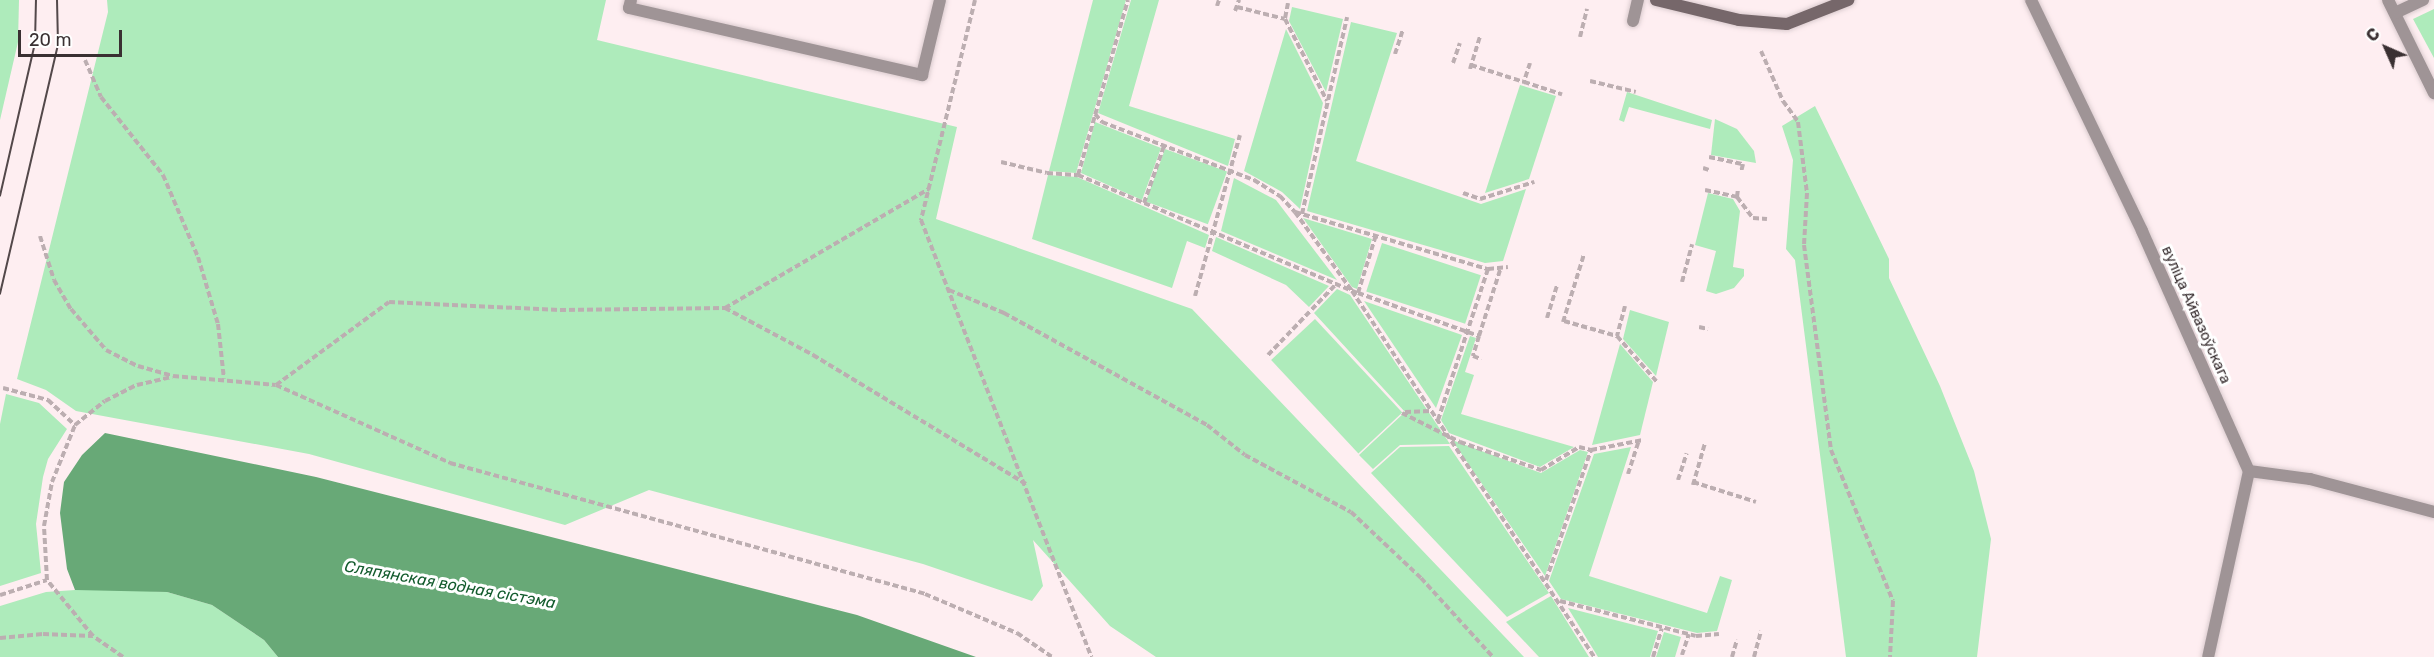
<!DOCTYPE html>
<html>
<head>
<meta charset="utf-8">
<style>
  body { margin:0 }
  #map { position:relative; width:2434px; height:657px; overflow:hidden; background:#feeef1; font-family:Rubik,sans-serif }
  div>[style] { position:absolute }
  .green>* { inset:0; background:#aeebbb; transform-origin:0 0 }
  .water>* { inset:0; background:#68a977 }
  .path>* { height:4px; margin-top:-2px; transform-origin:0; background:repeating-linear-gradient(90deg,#bcaeb1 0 6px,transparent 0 9px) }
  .roads { filter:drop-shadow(0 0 2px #dbcccf) drop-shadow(0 0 2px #dbcccf) }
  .lane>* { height:12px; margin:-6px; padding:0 6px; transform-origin:6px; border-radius:6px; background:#9f9496 }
  .street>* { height:12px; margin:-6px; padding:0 6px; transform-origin:6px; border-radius:6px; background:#9f9496 }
  .secondary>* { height:12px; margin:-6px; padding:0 6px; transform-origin:6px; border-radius:6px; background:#76676a }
  .tram>* { height:1.5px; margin:-0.75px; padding:0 0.75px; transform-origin:0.75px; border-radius:0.75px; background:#53484a }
  span { translate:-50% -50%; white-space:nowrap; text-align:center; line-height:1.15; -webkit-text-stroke:6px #fff; paint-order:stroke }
  .street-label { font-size:15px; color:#3a3032 }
  .water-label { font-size:16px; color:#135b2d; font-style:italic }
  .north { position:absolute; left:2356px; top:18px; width:60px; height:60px; -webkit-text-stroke:4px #fff; paint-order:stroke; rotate:315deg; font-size:16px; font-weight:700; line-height:24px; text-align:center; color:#3a3032 }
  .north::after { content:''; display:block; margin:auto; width:21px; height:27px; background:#3a3032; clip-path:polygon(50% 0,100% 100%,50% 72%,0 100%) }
  .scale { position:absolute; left:18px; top:30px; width:104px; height:27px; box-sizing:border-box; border:3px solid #3a3032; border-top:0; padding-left:8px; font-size:18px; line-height:21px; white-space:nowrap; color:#3a3032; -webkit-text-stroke:4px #fff; paint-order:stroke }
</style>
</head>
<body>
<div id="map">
  <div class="green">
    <i style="clip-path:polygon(0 0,19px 0,18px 42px,0 120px)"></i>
    <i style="clip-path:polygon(107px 0,606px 0,597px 40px,957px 127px,936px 219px,1192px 309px,1524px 657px,1156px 657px,1110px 626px,1033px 540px,1043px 586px,1032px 601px,923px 564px,649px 490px,565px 525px,309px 454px,76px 411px,46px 390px,17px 379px,108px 12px)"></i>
    <i style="clip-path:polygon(1093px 0,1126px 0,1076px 173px,1049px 171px)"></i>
    <i style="clip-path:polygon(1131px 0,1159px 0,1129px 106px,1235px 139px,1228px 166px,1098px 113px)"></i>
    <i style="clip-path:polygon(1292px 7px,1343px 19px,1326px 92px,1289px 21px)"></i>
    <i style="clip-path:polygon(2434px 9px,2434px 58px,2413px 19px)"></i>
    <i style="clip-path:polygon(1351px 22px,1397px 33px,1356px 161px,1481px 204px,1526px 189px,1503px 261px,1485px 263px,1307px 211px)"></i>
    <i style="clip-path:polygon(1286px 29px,1323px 103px,1300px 209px,1282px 192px,1244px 171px)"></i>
    <i style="clip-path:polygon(1520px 85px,1556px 96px,1529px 179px,1485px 193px)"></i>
    <i style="clip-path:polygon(1627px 92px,1712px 120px,1710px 129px,1629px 107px,1624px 122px,1619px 120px)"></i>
    <i style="clip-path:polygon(1815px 106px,1889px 259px,1889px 278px,1940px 386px,1974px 471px,1991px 539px,1977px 657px,1846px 657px,1795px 260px,1786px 249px,1793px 160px,1782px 126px)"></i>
    <i style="clip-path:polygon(1715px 119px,1737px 129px,1754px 151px,1756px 163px,1711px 155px)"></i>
    <i style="clip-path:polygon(1095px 122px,1161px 148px,1142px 200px,1081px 173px)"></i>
    <i style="left:1165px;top:149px;width:66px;height:56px;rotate:20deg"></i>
    <i style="clip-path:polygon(1048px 175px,1077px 177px,1209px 235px,1205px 248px,1187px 241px,1172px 288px,1032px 239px)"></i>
    <i style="clip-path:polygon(1234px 178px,1276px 200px,1337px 280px,1221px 231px)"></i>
    <i style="clip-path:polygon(1708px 193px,1733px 199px,1740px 211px,1733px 267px,1744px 269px,1744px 276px,1734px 288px,1716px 294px,1706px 291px,1716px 251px,1695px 245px)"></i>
    <i style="clip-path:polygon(1303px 218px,1372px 239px,1357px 289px,1352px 287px)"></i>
    <i style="clip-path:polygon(1216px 237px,1329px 286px,1309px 307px,1286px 285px,1212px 251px)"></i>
    <i style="left:1382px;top:243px;width:104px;height:51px;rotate:18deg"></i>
    <i style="clip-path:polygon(1337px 289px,1350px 295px,1450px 444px,1400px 445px,1373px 469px,1359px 455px,1405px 412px,1314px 313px)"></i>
    <i style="clip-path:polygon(1364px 301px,1462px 335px,1436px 408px)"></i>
    <i style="clip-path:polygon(1630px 310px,1669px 322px,1656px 376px,1623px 339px)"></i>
    <i style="left:1315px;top:319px;width:128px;height:60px;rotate:47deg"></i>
    <i style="clip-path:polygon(1470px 336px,1476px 338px,1465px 372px,1474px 375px,1461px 414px,1574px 447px,1540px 467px,1449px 433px,1441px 420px)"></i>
    <i style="clip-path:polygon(1620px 344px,1653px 382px,1640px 435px,1592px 445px)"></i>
    <i style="clip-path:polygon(6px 394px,39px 403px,67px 429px,48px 459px,43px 477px,36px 524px,41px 573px,0 586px,0 424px)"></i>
    <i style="clip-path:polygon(1452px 440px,1541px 473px,1580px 450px,1588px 452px,1545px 576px)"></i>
    <i style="clip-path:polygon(1449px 446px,1549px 593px,1507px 617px,1371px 473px,1400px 447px)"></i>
    <i style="clip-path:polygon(1631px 447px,1589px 576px,1707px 613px,1720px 576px,1732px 580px,1717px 631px,1697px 633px,1561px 599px,1549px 581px,1594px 454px)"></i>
    <i style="clip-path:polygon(104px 588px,167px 592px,212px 605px,264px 640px,278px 657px,0 657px,0 606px,46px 592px)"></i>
    <i style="clip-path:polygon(1551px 596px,1589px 657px,1539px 657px,1506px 622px)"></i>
    <i style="clip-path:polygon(1568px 608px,1658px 631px,1650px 657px,1598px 657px)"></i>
    <i style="clip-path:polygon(1664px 632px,1681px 637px,1675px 657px,1656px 657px)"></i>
  </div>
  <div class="water">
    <i style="clip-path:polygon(105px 433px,316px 477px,857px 615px,976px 657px,278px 657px,264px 640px,212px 605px,167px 592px,75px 590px,67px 569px,60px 513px,64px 482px,82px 455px)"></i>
  </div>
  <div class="path">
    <i style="left:975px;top:0;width:227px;rotate:103.8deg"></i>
    <i style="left:921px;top:220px;width:469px;rotate:68.7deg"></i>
    <i style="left:1288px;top:3px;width:16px;rotate:101deg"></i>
    <i style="left:1285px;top:19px;width:92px;rotate:62.9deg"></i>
    <i style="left:1217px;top:6px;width:6px;rotate:-72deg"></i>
    <i style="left:1237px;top:7px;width:49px;rotate:14deg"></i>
    <i style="left:1235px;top:11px;width:12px;rotate:-70deg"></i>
    <i style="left:1580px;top:37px;width:29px;rotate:-76deg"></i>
    <i style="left:1761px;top:51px;width:55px;rotate:66.3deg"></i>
    <i style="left:1783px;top:101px;width:26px;rotate:54deg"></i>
    <i style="left:1798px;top:122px;width:72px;rotate:82.8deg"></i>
    <i style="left:1807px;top:193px;width:52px;rotate:93.3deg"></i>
    <i style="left:1804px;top:245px;width:207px;rotate:82.5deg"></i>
    <i style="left:1831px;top:450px;width:163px;rotate:67.7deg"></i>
    <i style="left:1893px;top:601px;width:56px;rotate:93.1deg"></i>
    <i style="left:1395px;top:54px;width:25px;rotate:-72deg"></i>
    <i style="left:85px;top:60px;width:40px;rotate:66.6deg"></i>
    <i style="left:101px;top:97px;width:100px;rotate:51.5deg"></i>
    <i style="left:163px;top:175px;width:89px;rotate:66.9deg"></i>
    <i style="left:198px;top:257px;width:70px;rotate:73.4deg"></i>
    <i style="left:218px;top:324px;width:55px;rotate:83.8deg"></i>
    <i style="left:1453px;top:63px;width:21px;rotate:-71deg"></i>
    <i style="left:1530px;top:63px;width:20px;rotate:108deg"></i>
    <i style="left:1524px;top:82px;width:40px;rotate:18deg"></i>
    <i style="left:1471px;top:65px;width:56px;rotate:17.8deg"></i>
    <i style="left:1470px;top:69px;width:34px;rotate:-73deg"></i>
    <i style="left:1590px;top:81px;width:47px;rotate:13.4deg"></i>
    <i style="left:1095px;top:114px;width:11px;rotate:49deg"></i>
    <i style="left:1102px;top:122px;width:163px;rotate:20.9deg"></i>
    <i style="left:1254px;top:180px;width:31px;rotate:32deg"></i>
    <i style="left:1280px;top:196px;width:22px;rotate:47deg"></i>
    <i style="left:1295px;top:212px;width:201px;rotate:16.5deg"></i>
    <i style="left:1488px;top:269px;width:20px;rotate:-6deg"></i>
    <i style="left:1709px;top:157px;width:35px;rotate:12deg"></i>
    <i style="left:1743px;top:164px;width:8px;rotate:104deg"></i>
    <i style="left:1001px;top:162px;width:47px;rotate:13.4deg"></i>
    <i style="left:1047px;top:173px;width:31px;rotate:4deg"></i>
    <i style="left:1078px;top:175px;width:304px;rotate:22.9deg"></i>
    <i style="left:1358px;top:293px;width:128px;rotate:19.6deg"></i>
    <i style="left:1479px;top:336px;width:72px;rotate:-72.3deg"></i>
    <i style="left:1703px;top:168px;width:6px;rotate:18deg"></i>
    <i style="left:1078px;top:175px;width:182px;rotate:-74.1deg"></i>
    <i style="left:1705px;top:190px;width:33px;rotate:12deg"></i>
    <i style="left:1737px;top:197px;width:8px;rotate:-83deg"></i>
    <i style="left:1463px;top:193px;width:18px;rotate:19deg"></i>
    <i style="left:1480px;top:199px;width:57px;rotate:-17.5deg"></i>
    <i style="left:1737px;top:197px;width:26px;rotate:53deg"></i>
    <i style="left:1753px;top:218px;width:14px;rotate:4deg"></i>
    <i style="left:1144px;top:203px;width:60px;rotate:-70.7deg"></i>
    <i style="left:1295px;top:212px;width:97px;rotate:54.2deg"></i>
    <i style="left:1352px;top:291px;width:439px;rotate:56.5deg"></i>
    <i style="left:1302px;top:214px;width:202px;rotate:-77.1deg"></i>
    <i style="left:40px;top:236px;width:46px;rotate:72.3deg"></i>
    <i style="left:54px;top:280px;width:34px;rotate:60deg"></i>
    <i style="left:71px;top:309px;width:54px;rotate:49.5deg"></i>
    <i style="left:106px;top:350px;width:36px;rotate:27deg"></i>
    <i style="left:138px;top:366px;width:36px;rotate:16deg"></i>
    <i style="left:173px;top:376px;width:103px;rotate:5deg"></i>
    <i style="left:276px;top:385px;width:191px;rotate:24.1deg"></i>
    <i style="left:450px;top:463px;width:493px;rotate:15.4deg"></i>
    <i style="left:925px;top:594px;width:100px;rotate:23deg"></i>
    <i style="left:1017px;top:633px;width:42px;rotate:34.4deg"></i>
    <i style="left:1682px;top:282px;width:39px;rotate:-75deg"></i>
    <i style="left:949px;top:290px;width:60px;rotate:22.7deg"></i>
    <i style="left:1004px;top:313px;width:232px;rotate:28.9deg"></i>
    <i style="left:1207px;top:425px;width:48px;rotate:38.3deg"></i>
    <i style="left:1245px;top:455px;width:120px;rotate:28.3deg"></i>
    <i style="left:1351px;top:512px;width:96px;rotate:43.3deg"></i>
    <i style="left:1421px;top:578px;width:107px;rotate:47.7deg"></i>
    <i style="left:1358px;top:293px;width:61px;rotate:-72.8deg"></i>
    <i style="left:1195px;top:296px;width:167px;rotate:-74.4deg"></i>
    <i style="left:1625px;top:306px;width:31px;rotate:105deg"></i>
    <i style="left:1617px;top:336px;width:61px;rotate:49deg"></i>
    <i style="left:725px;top:308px;width:100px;rotate:28.1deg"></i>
    <i style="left:813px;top:355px;width:249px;rotate:31.2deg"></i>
    <i style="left:1547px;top:318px;width:34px;rotate:-73deg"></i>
    <i style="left:1564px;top:321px;width:55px;rotate:15.8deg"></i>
    <i style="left:1563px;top:322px;width:71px;rotate:-72.8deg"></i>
    <i style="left:1699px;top:327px;width:9px;rotate:13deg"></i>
    <i style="left:1479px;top:336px;width:21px;rotate:107deg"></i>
    <i style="left:1473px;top:356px;width:9px;rotate:21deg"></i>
    <i style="left:1268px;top:355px;width:98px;rotate:-46.2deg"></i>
    <i style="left:276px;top:385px;width:140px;rotate:-36.3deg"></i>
    <i style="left:389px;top:302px;width:171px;rotate:2.7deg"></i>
    <i style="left:560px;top:310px;width:165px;rotate:-0.7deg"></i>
    <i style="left:725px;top:308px;width:236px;rotate:-30.3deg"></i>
    <i style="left:3px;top:388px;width:47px;rotate:14.9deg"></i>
    <i style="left:48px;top:400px;width:37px;rotate:43deg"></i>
    <i style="left:1405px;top:412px;width:26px;rotate:-2deg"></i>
    <i style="left:1402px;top:413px;width:65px;rotate:26.6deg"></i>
    <i style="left:1460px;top:442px;width:86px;rotate:19.1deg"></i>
    <i style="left:1541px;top:470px;width:44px;rotate:-31.2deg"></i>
    <i style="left:1579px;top:447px;width:12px;rotate:14deg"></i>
    <i style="left:1591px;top:450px;width:53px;rotate:-10.9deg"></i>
    <i style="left:1438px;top:420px;width:159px;rotate:-71.7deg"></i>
    <i style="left:1628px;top:474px;width:35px;rotate:-72deg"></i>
    <i style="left:1678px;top:480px;width:28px;rotate:-72deg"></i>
    <i style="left:1693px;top:482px;width:66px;rotate:17.6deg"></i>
    <i style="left:1693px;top:485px;width:44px;rotate:-74.1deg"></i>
    <i style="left:1546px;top:580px;width:138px;rotate:-70.9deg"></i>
    <i style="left:0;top:595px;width:49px;rotate:-17.7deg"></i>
    <i style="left:1560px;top:601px;width:140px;rotate:14.4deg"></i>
    <i style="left:1696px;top:636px;width:23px;rotate:-5deg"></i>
    <i style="left:0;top:638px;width:43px;rotate:-5.3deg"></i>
    <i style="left:43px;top:634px;width:49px;rotate:2.3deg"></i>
    <i style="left:1682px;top:655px;width:22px;rotate:-72deg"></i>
    <i style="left:123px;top:657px;width:37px;rotate:-145deg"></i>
    <i style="left:93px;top:636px;width:72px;rotate:-129.4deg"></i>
    <i style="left:47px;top:580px;width:54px;rotate:-93.2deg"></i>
    <i style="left:44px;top:526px;width:45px;rotate:-79.7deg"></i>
    <i style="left:52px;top:482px;width:61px;rotate:-68deg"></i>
    <i style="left:75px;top:425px;width:38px;rotate:-39deg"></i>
    <i style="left:105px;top:401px;width:36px;rotate:-27deg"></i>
    <i style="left:137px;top:385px;width:36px;rotate:-13deg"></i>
    <i style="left:1653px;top:657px;width:30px;rotate:-73deg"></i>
    <i style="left:1732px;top:657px;width:18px;rotate:-74deg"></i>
    <i style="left:1754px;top:657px;width:27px;rotate:-75deg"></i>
  </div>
  <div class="roads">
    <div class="lane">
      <i style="left:631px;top:0;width:8px;rotate:104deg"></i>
      <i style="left:629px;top:8px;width:301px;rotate:12.9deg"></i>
      <i style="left:922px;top:75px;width:77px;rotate:-76.5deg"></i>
      <i style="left:1633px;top:21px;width:22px;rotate:-77deg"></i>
    </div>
    <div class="street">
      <i style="left:2031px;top:0;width:256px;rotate:64.3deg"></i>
      <i style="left:2142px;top:231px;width:263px;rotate:66deg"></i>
      <i style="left:2249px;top:471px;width:190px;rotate:102.4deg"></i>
      <i style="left:2388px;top:0;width:104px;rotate:63.7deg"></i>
      <i style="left:2395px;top:13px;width:31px;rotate:-25deg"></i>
      <i style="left:2249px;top:471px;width:62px;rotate:7.5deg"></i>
      <i style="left:2310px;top:479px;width:128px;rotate:14.9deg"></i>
    </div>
    <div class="secondary">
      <i style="left:1656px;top:0;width:85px;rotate:13.5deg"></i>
      <i style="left:1739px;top:20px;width:48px;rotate:4.8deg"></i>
      <i style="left:1787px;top:24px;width:66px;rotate:-21.5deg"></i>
    </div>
  </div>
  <div class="tram">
    <i style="left:0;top:196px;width:157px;rotate:-77.1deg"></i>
    <i style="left:35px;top:43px;width:43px;rotate:-88.7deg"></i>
    <i style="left:0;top:294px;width:257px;rotate:-76.9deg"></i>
    <i style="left:58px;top:44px;width:44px;rotate:-91.3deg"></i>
  </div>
  <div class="street-label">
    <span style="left:2196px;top:315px;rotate:66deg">вуліца Айвазоўскага</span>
  </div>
  <div class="water-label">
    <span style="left:450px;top:585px;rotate:10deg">Сляпянская водная сістэма</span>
  </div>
  <div class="north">С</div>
  <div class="scale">20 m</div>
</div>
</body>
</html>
